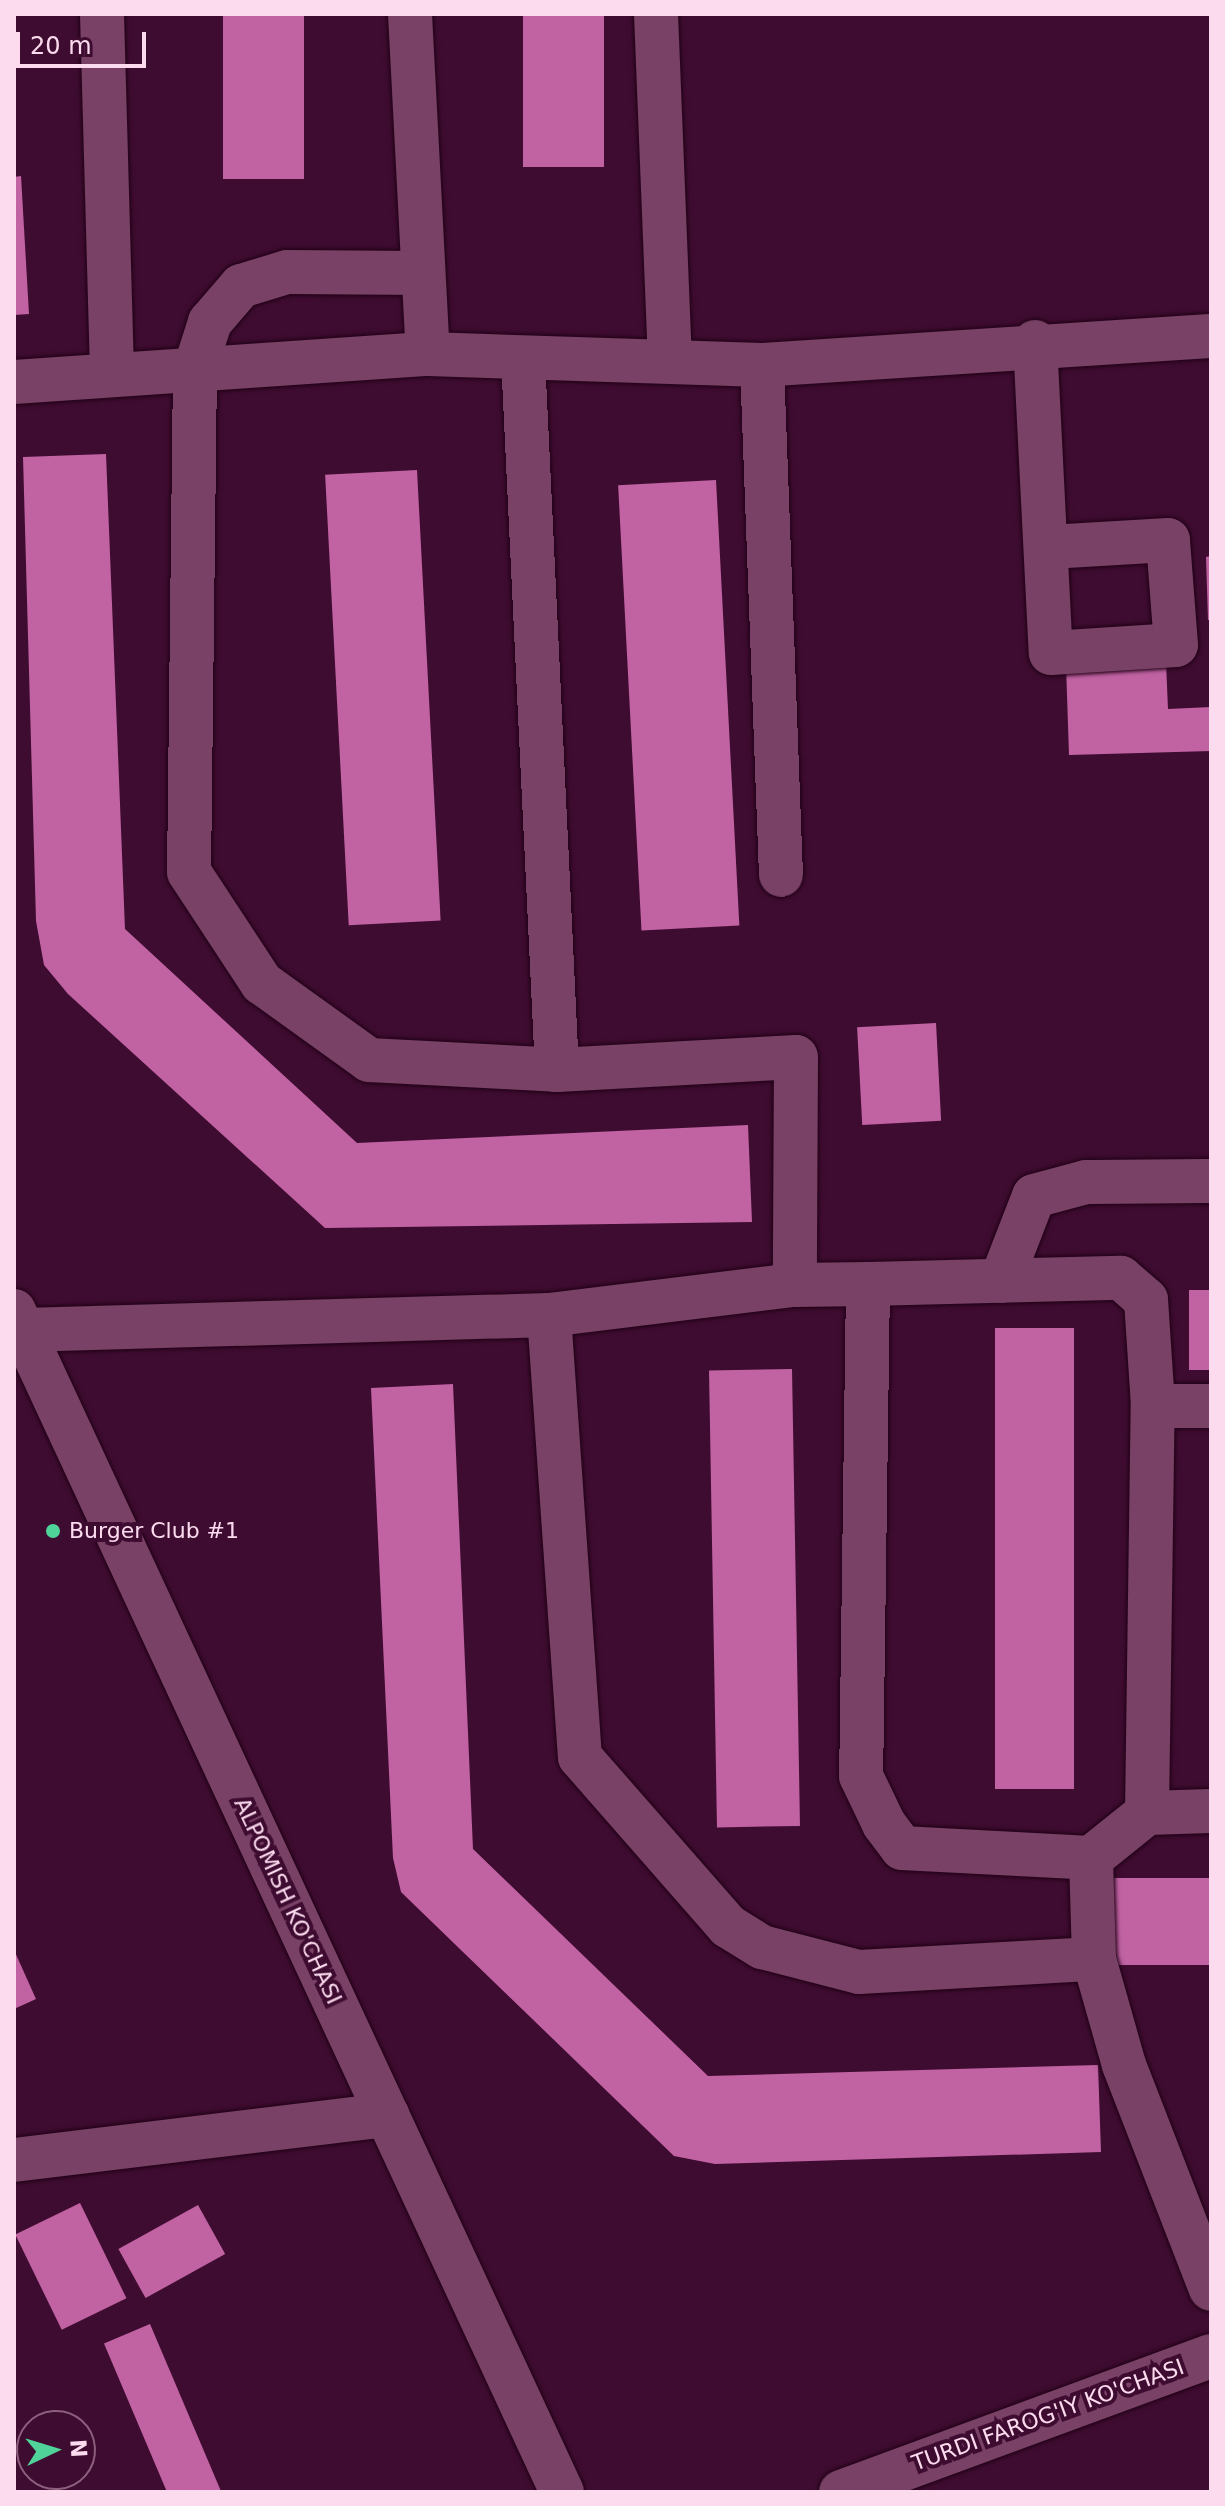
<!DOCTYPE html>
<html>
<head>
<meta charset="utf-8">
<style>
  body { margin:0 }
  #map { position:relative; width:1225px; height:2506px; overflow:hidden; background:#3f0c31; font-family:"DejaVu Sans",sans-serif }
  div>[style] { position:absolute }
  .building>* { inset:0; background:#c163a3; transform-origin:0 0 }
  .roads { filter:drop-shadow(0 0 2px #200016) drop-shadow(0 0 2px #200016) }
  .minor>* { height:44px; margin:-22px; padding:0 22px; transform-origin:22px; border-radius:22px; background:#784165 }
  .dots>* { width:22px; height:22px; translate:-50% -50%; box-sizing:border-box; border:4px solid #3f0c31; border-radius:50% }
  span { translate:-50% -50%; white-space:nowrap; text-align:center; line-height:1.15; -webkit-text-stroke:8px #3f0c31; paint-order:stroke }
  .poi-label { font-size:22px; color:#fcdbef }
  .left { translate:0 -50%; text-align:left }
  .street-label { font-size:22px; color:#fcdbef }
  .frame { position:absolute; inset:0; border:16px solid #fcdbef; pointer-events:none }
  .north { position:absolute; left:16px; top:2410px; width:80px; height:80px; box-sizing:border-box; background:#3f0c31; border:2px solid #8b5f7d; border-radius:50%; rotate:86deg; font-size:22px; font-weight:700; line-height:32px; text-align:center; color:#fcdbef }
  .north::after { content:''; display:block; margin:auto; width:28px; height:36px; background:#4fd399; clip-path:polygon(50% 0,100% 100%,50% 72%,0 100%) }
  .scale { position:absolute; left:16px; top:32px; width:130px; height:36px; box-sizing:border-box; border:4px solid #fcdbef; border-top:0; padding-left:10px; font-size:24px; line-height:28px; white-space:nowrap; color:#fcdbef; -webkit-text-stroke:6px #3f0c31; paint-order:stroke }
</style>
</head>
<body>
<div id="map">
  <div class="building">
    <i style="left:223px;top:14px;width:81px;height:165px"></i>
    <i style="left:523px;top:14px;width:81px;height:153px"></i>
    <i style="clip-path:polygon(21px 176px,29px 314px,14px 315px,14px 177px)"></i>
    <i style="clip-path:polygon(106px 454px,125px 929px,357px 1143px,748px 1125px,752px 1222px,325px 1228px,68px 994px,44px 965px,36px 921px,23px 457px)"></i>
    <i style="left:417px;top:470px;width:451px;height:92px;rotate:87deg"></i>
    <i style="left:716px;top:480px;width:446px;height:98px;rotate:87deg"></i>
    <i style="clip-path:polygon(1211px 556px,1211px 620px,1208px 620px,1206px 557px)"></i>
    <i style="clip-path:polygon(1166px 662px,1168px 709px,1211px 707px,1211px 751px,1069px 755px,1066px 665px)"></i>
    <i style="left:936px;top:1023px;width:98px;height:79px;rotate:87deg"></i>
    <i style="left:1189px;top:1290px;width:22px;height:80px"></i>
    <i style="left:995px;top:1328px;width:79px;height:461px"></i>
    <i style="left:792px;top:1369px;width:457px;height:83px;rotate:89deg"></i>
    <i style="clip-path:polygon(453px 1384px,473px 1849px,708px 2076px,1098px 2065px,1101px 2152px,715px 2164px,674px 2156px,401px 1892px,393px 1858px,371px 1388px)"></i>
    <i style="left:1211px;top:1878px;width:87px;height:97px;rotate:90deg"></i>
    <i style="clip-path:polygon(14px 1950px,36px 1999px,14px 2009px)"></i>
    <i style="left:80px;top:2203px;width:106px;height:72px;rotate:64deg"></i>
    <i style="left:198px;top:2205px;width:56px;height:91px;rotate:61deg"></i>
    <i style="left:150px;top:2324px;width:182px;height:50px;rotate:67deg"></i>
  </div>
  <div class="roads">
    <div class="minor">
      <i style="left:102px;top:14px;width:357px;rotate:88.4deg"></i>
      <i style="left:410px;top:14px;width:340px;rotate:87deg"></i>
      <i style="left:656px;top:14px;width:346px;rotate:87.7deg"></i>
      <i style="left:423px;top:273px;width:136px;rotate:-179.6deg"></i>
      <i style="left:287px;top:272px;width:48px;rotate:163.1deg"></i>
      <i style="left:241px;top:286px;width:48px;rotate:130.7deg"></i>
      <i style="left:210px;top:322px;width:49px;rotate:107.7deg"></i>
      <i style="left:195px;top:369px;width:503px;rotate:90.68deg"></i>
      <i style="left:189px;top:872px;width:133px;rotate:56.7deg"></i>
      <i style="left:262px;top:983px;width:132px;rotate:35.7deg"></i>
      <i style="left:369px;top:1060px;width:188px;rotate:3deg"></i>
      <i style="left:557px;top:1070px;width:239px;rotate:-3.1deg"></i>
      <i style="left:796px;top:1057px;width:228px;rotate:90.3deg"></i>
      <i style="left:1035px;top:342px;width:311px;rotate:87.1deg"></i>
      <i style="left:1051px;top:653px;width:125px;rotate:-3.7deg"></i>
      <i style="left:1176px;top:645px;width:105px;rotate:-94.4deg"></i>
      <i style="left:1168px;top:540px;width:119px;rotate:176.6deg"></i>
      <i style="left:523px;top:358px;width:713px;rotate:87.27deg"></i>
      <i style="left:762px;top:365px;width:510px;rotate:87.87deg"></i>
      <i style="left:14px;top:382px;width:415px;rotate:-3.9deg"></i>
      <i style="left:428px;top:354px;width:334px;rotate:1.9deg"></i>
      <i style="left:762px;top:365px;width:450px;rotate:-3.7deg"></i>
      <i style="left:1001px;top:1281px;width:91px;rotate:-68.8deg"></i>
      <i style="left:1034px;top:1196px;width:54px;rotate:-15.1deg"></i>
      <i style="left:1086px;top:1182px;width:125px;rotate:-0.5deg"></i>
      <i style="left:868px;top:1284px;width:253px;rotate:-1.4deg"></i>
      <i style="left:1121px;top:1278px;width:33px;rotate:41deg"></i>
      <i style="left:1146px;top:1300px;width:106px;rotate:86.2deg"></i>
      <i style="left:14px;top:1311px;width:1302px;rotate:65.11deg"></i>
      <i style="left:549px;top:1315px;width:443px;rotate:86deg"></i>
      <i style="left:580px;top:1757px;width:225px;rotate:48.8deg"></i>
      <i style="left:728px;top:1926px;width:40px;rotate:32deg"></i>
      <i style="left:762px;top:1947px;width:100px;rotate:14.5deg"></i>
      <i style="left:859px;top:1972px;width:235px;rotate:-3.2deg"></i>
      <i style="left:23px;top:1330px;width:526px;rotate:-1.63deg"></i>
      <i style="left:549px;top:1315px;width:248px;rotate:-7deg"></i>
      <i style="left:795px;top:1285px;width:73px;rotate:-0.8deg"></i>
      <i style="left:868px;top:1284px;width:492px;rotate:90.8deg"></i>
      <i style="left:861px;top:1776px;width:53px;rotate:64.4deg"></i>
      <i style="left:884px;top:1824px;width:30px;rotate:53deg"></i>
      <i style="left:902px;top:1848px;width:189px;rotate:3deg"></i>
      <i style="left:1091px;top:1858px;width:72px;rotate:-38.8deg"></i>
      <i style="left:1147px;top:1813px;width:64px;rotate:-1.8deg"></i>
      <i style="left:1147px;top:1813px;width:407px;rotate:-89.2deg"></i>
      <i style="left:1153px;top:1406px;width:58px"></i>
      <i style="left:1091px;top:1858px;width:101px;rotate:88.3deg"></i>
      <i style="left:1094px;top:1959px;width:110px;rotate:74.2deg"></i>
      <i style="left:1124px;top:2065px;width:240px;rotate:68.8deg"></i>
      <i style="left:14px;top:2160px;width:376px;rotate:-6.9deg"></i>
      <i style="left:841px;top:2492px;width:394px;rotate:-20.2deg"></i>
    </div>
  </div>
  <div class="dots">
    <i style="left:53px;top:1531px;background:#4fd399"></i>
  </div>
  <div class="poi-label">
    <span class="left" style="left:69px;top:1531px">Burger Club #1</span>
  </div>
  <div class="street-label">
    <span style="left:288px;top:1901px;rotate:65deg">ALPOMISH KO'CHASI</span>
    <span style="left:1048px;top:2415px;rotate:-20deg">TURDI FAROG'IY KO'CHASI</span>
  </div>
  <div class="frame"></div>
  <div class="north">N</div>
  <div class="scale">20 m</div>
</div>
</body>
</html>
